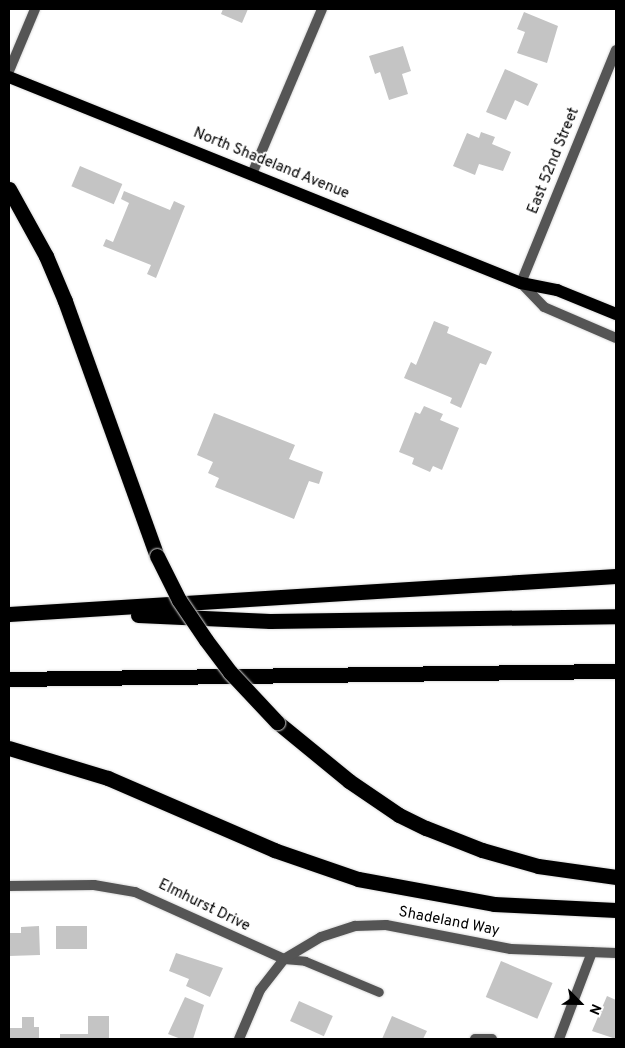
<!DOCTYPE html>
<html>
<head>
<meta charset="utf-8">
<style>
  body { margin:0 }
  #map { position:relative; width:625px; height:1048px; overflow:hidden; background:#fff; font-family:Overpass,sans-serif }
  div>[style] { position:absolute }
  .building>* { inset:0; background:#c4c4c4; transform-origin:0 0 }
  .roads { filter:drop-shadow(0 0 1px #dbdbdb) drop-shadow(0 0 1px #dbdbdb) }
  .service>* { height:9px; margin:-4.5px; padding:0 4.5px; transform-origin:4.5px; border-radius:4.5px; background:#555 }
  .minor>* { height:10px; margin:-5px; padding:0 5px; transform-origin:5px; border-radius:5px; background:#555 }
  .primary>* { height:12px; margin:-6px; padding:0 6px; transform-origin:6px; border-radius:6px; background:#000 }
  .motorway>* { height:15px; margin:-7.5px; padding:0 7.5px; transform-origin:7.5px; border-radius:7.5px; background:#000 }
  .bridges { filter:drop-shadow(0 0 1px #dbdbdb) drop-shadow(0 0 1px #dbdbdb) }
  .motorway-bridge>* { height:15px; margin:-7.5px; padding:0 7.5px; transform-origin:7.5px; border-radius:7.5px; background:#000 }
  span { translate:-50% -50%; white-space:nowrap; text-align:center; line-height:1.15; -webkit-text-stroke:4px #fff; paint-order:stroke }
  .street-label { font-size:15px; color:#000 }
  .frame { position:absolute; inset:0; border:10px solid #000; pointer-events:none }
  .north { position:absolute; left:555px; top:978px; width:50px; height:50px; -webkit-text-stroke:4px #fff; paint-order:stroke; rotate:113deg; font-size:14px; font-weight:700; line-height:20px; text-align:center; color:#000 }
  .north::after { content:''; display:block; margin:auto; width:18px; height:22px; background:#000; clip-path:polygon(50% 0,100% 100%,50% 72%,0 100%) }
</style>
</head>
<body>
<div id="map">
  <div class="building">
    <i style="clip-path:polygon(223px 9px,248px 9px,242px 23px,221px 14px)"></i>
    <i style="clip-path:polygon(524px 12px,558px 26px,547px 63px,517px 53px,525px 32px,517px 29px)"></i>
    <i style="clip-path:polygon(403px 46px,411px 71px,402px 74px,408px 94px,389px 100px,380px 72px,375px 74px,369px 56px)"></i>
    <i style="clip-path:polygon(505px 69px,538px 84px,528px 106px,515px 100px,506px 120px,486px 112px)"></i>
    <i style="clip-path:polygon(481px 132px,495px 137px,492px 144px,511px 152px,503px 171px,479px 164px,475px 175px,453px 166px,467px 133px,479px 138px)"></i>
    <i style="left:80px;top:166px;width:46px;height:22px;rotate:23deg"></i>
    <i style="clip-path:polygon(124px 191px,170px 210px,174px 201px,185px 206px,156px 278px,147px 274px,151px 265px,103px 246px,106px 239px,113px 242px,129px 203px,121px 199px)"></i>
    <i style="clip-path:polygon(434px 321px,449px 327px,447px 333px,492px 352px,486px 365px,480px 363px,461px 408px,450px 403px,452px 398px,404px 378px,411px 362px,416px 365px)"></i>
    <i style="clip-path:polygon(424px 406px,443px 414px,440px 420px,459px 428px,442px 470px,433px 466px,430px 472px,412px 464px,414px 458px,399px 452px,415px 412px,420px 414px)"></i>
    <i style="clip-path:polygon(214px 413px,295px 445px,289px 459px,323px 472px,319px 484px,309px 481px,294px 519px,215px 487px,219px 478px,208px 473px,213px 462px,197px 455px)"></i>
    <i style="clip-path:polygon(39px 926px,40px 955px,9px 956px,9px 933px,21px 933px,21px 927px)"></i>
    <i style="left:56px;top:926px;width:31px;height:23px"></i>
    <i style="clip-path:polygon(176px 953px,223px 968px,210px 997px,186px 986px,189px 979px,169px 971px)"></i>
    <i style="left:501px;top:961px;width:56px;height:39px;rotate:23deg"></i>
    <i style="clip-path:polygon(607px 996px,616px 1000px,616px 1039px,592px 1031px)"></i>
    <i style="clip-path:polygon(185px 997px,204px 1005px,193px 1039px,181px 1039px,168px 1034px)"></i>
    <i style="left:299px;top:1001px;width:37px;height:22px;rotate:24deg"></i>
    <i style="clip-path:polygon(88px 1016px,109px 1016px,109px 1039px,60px 1039px,60px 1034px,88px 1034px)"></i>
    <i style="clip-path:polygon(392px 1016px,427px 1031px,423px 1039px,382px 1039px)"></i>
    <i style="clip-path:polygon(22px 1017px,34px 1017px,34px 1027px,39px 1027px,39px 1039px,9px 1039px,9px 1028px,22px 1028px)"></i>
  </div>
  <div class="roads">
    <div class="service">
      <i style="left:284px;top:959px;width:21px;rotate:5deg"></i>
      <i style="left:305px;top:961px;width:80px;rotate:22.7deg"></i>
    </div>
    <div class="minor">
      <i style="left:616px;top:50px;width:252px;rotate:112.2deg"></i>
      <i style="left:521px;top:283px;width:33px;rotate:46deg"></i>
      <i style="left:544px;top:307px;width:78px;rotate:23.3deg"></i>
      <i style="left:9px;top:71px;width:67px;rotate:-67.2deg"></i>
      <i style="left:252px;top:174px;width:179px;rotate:-67deg"></i>
      <i style="left:9px;top:886px;width:85px;rotate:-0.7deg"></i>
      <i style="left:94px;top:885px;width:42px;rotate:9.7deg"></i>
      <i style="left:135px;top:892px;width:163px;rotate:24.2deg"></i>
      <i style="left:239px;top:1039px;width:53px;rotate:-66.8deg"></i>
      <i style="left:260px;top:990px;width:39px;rotate:-52deg"></i>
      <i style="left:284px;top:959px;width:43px;rotate:-30.7deg"></i>
      <i style="left:321px;top:937px;width:36px;rotate:-18deg"></i>
      <i style="left:355px;top:926px;width:31px;rotate:-2deg"></i>
      <i style="left:386px;top:925px;width:127px;rotate:10.9deg"></i>
      <i style="left:511px;top:949px;width:105px;rotate:2.2deg"></i>
      <i style="left:475px;top:1039px;width:17px"></i>
      <i style="left:559px;top:1039px;width:93px;rotate:-69.2deg"></i>
    </div>
    <div class="primary">
      <i style="left:9px;top:77px;width:552px;rotate:21.92deg"></i>
      <i style="left:521px;top:283px;width:37px;rotate:11deg"></i>
      <i style="left:557px;top:290px;width:64px;rotate:22.1deg"></i>
    </div>
    <div class="motorway">
      <i style="left:9px;top:189px;width:77px;rotate:61.1deg"></i>
      <i style="left:46px;top:256px;width:49px;rotate:67.1deg"></i>
      <i style="left:65px;top:301px;width:271px;rotate:70.2deg"></i>
      <i style="left:9px;top:614px;width:608px;rotate:-3.58deg"></i>
      <i style="left:138px;top:615px;width:132px;rotate:2.6deg"></i>
      <i style="left:270px;top:621px;width:346px;rotate:-0.8deg"></i>
      <i style="left:9px;top:679px;width:607px;rotate:-0.76deg"></i>
      <i style="left:277px;top:722px;width:93px;rotate:39.3deg"></i>
      <i style="left:349px;top:781px;width:60px;rotate:34.2deg"></i>
      <i style="left:399px;top:815px;width:30px;rotate:26deg"></i>
      <i style="left:426px;top:828px;width:60px;rotate:21.4deg"></i>
      <i style="left:482px;top:850px;width:58px;rotate:15.9deg"></i>
      <i style="left:538px;top:866px;width:79px;rotate:8deg"></i>
      <i style="left:9px;top:748px;width:103px;rotate:16.9deg"></i>
      <i style="left:108px;top:778px;width:181px;rotate:23.4deg"></i>
      <i style="left:274px;top:850px;width:89px;rotate:19deg"></i>
      <i style="left:358px;top:879px;width:138px;rotate:10.4deg"></i>
      <i style="left:494px;top:904px;width:122px;rotate:2.8deg"></i>
    </div>
  </div>
  <div class="bridges">
    <div class="motorway-bridge">
      <i style="left:157px;top:556px;width:49px;rotate:63.4deg"></i>
      <i style="left:179px;top:600px;width:48px;rotate:56deg"></i>
      <i style="left:206px;top:640px;width:40px;rotate:53deg"></i>
      <i style="left:230px;top:672px;width:69px;rotate:46.8deg"></i>
    </div>
  </div>
  <div class="street-label">
    <span style="left:554px;top:161px;rotate:-68deg">East 52nd Street</span>
    <span style="left:271px;top:164px;rotate:22deg">North Shadeland Avenue</span>
    <span style="left:204px;top:906px;rotate:26deg">Elmhurst Drive</span>
    <span style="left:449px;top:922px;rotate:11deg">Shadeland Way</span>
  </div>
  <div class="frame"></div>
  <div class="north">N</div>
</div>
</body>
</html>
